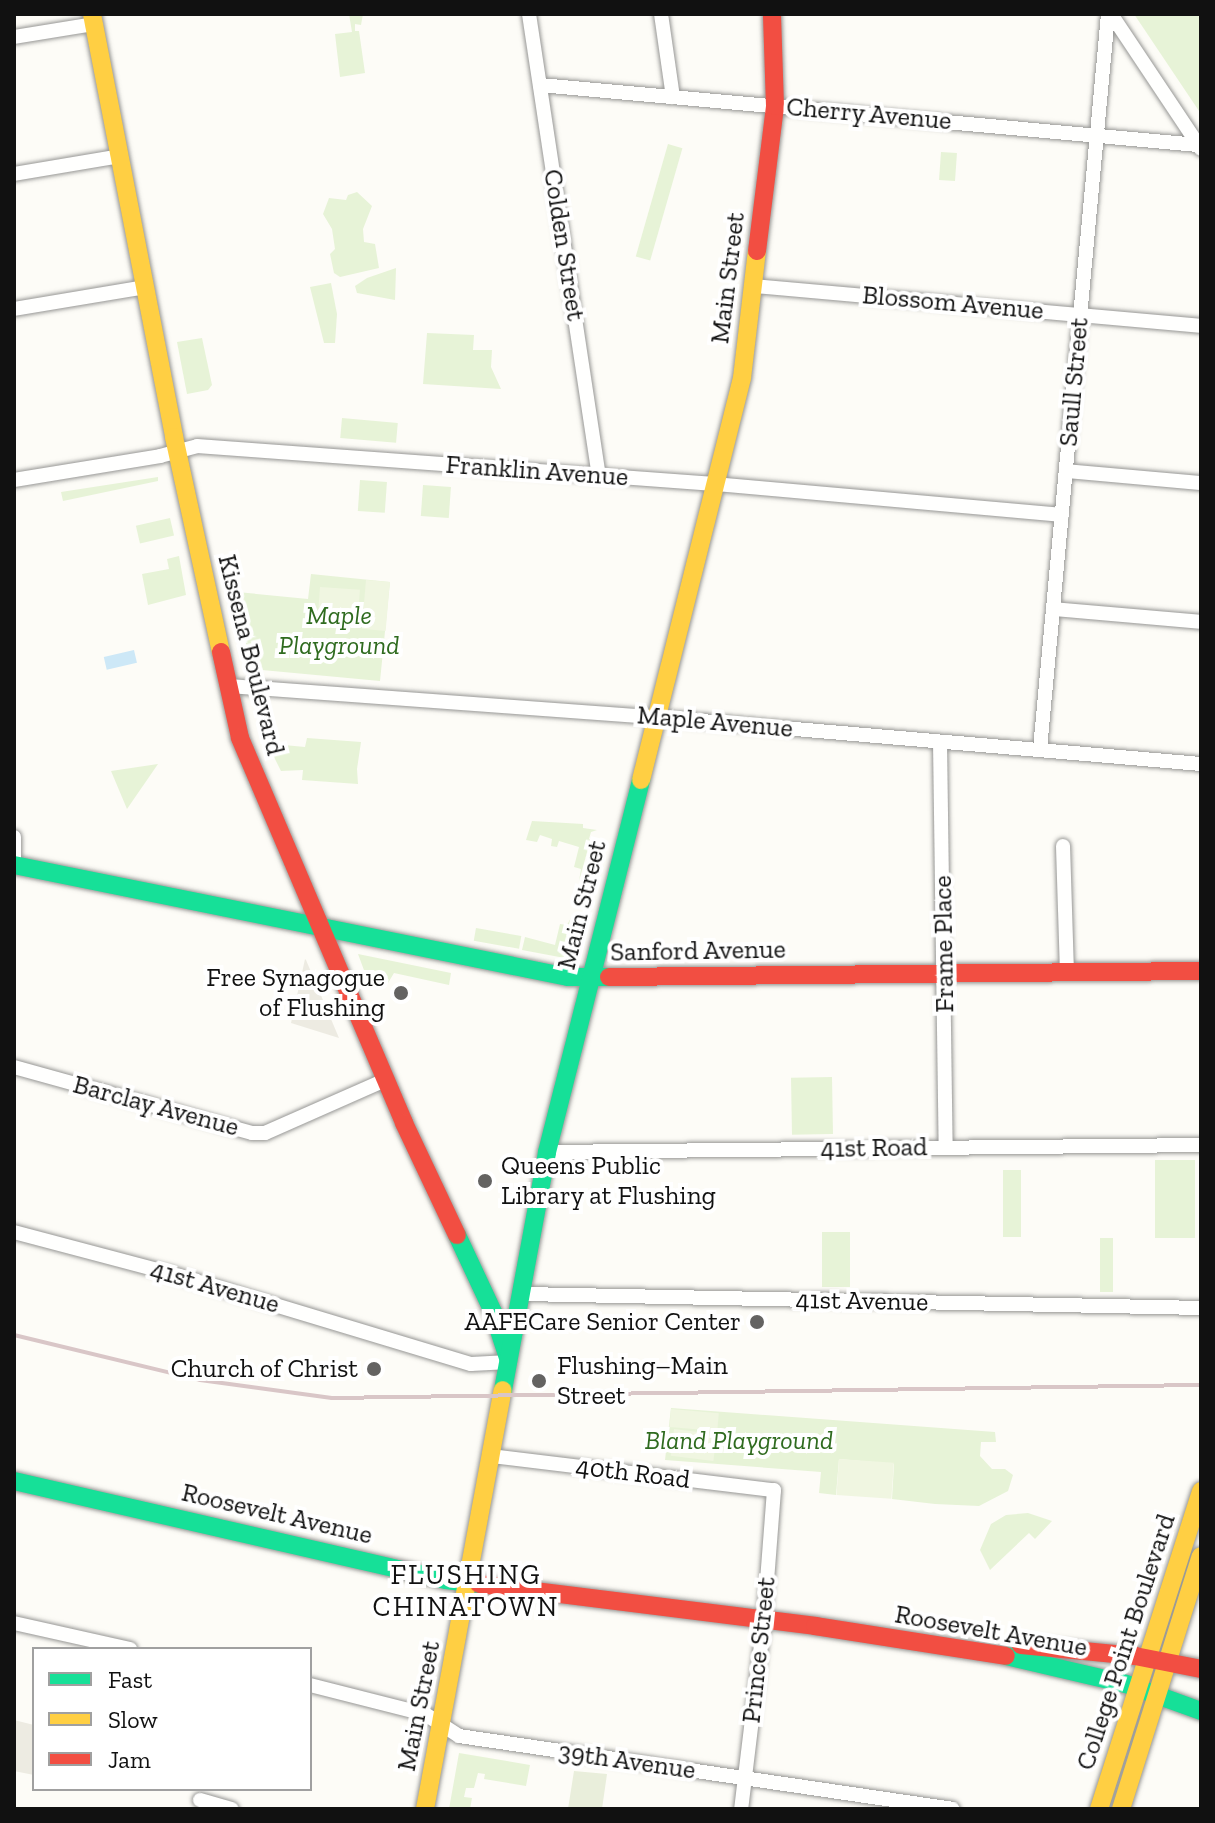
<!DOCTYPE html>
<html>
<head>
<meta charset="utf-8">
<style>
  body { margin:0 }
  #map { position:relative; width:1215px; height:1823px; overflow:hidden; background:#fdfcf7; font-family:"Zilla Slab",serif }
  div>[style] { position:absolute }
  .green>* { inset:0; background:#e7f3d7; transform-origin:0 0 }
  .cemetery>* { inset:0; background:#e9eedb }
  .pitch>* { inset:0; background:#f0f6e1; transform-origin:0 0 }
  .plaza>* { inset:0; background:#edebe2 }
  .water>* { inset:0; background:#cde8f7; transform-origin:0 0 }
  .roads { filter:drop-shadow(0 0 2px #979795) drop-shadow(0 0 2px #979795) }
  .street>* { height:14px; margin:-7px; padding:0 7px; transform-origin:7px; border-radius:7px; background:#fffffe }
  .fast>* { height:18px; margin:-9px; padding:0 9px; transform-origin:9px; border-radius:9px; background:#16e098 }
  .slow>* { height:18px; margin:-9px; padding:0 9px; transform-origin:9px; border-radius:9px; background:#ffcf43 }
  .jam>* { height:18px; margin:-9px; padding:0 9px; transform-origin:9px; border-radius:9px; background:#f24e42 }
  .rail>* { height:4px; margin:-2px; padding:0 2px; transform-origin:2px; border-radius:2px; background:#d9c6c7 }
  .dots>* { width:22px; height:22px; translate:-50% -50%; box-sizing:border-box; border:4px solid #fff; border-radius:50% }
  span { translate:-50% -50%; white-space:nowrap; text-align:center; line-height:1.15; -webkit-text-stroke:8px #fff; paint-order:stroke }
  .street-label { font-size:26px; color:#111 }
  .park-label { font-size:26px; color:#2f6b1f; font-style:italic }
  .poi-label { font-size:26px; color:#111 }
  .right { translate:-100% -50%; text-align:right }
  .left { translate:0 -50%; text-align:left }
  .neighbourhood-label { font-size:28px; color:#111; letter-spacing:2px }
  .frame { position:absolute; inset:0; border:16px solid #111; pointer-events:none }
  .legend { position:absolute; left:32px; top:1647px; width:280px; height:144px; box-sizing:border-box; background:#fff; border:2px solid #a0a0a0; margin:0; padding:10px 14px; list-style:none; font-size:24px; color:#111 }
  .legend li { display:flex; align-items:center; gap:16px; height:40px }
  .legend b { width:40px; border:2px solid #a0a0a0 }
</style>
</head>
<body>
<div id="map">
  <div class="green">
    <i style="clip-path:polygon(349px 14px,363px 14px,361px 25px,355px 24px,355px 31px,359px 31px,365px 73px,340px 77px,335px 34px,352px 32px)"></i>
    <i style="clip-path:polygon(1134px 14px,1201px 14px,1201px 114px)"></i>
    <i style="left:668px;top:144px;width:15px;height:117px;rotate:16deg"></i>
    <i style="left:941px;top:152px;width:16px;height:28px;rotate:4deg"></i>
    <i style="clip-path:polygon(357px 192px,372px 206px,363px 229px,364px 242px,375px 244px,379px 268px,340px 277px,334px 273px,330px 254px,335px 249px,332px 229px,323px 214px,329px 198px,346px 200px,348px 195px)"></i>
    <i style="clip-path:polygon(396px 268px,395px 300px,357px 293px,355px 286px,367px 278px)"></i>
    <i style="clip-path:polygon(331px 283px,337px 314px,335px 343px,324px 343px,310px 287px)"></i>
    <i style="clip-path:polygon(427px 333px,474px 335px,473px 350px,492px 350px,491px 367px,501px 389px,423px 384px)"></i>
    <i style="clip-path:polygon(202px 338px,212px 385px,208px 390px,187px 394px,177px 342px)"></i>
    <i style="left:342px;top:418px;width:56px;height:20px;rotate:5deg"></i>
    <i style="clip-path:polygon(158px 477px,158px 481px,63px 501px,61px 492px)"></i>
    <i style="left:360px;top:480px;width:27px;height:31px;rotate:4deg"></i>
    <i style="left:423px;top:485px;width:28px;height:31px;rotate:4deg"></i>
    <i style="left:170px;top:518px;width:18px;height:35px;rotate:77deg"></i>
    <i style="clip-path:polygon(179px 556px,186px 595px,148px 605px,142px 574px,169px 569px,167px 559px)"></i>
    <i style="clip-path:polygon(311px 574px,390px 582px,380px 681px,250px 669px,237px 592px,308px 599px)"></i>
    <i style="clip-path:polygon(307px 738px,361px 742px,357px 769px,358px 784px,302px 780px,303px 770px,281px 771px,271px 751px,284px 745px,305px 747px)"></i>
    <i style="clip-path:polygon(158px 764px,127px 809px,111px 771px)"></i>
    <i style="clip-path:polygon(532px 821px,583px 824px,583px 828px,597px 830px,591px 832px,589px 839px,599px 846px,596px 858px,586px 856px,579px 881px,581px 869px,574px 867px,579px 847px,559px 841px,557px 847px,551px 846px,552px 839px,540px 835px,537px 842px,526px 840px)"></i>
    <i style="clip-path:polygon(573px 914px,581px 918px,570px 959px,522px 950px,525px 937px,555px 945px,560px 924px,567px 925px)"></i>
    <i style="left:476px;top:928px;width:46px;height:13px;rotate:10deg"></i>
    <i style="clip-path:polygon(358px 954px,451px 973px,449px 985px,394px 973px,388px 983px,368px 981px)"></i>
    <i style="left:832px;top:1077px;width:57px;height:41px;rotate:89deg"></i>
    <i style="left:1155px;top:1160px;width:40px;height:78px"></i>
    <i style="left:1003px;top:1170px;width:18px;height:67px"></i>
    <i style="left:822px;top:1232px;width:28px;height:55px"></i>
    <i style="left:1100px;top:1238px;width:13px;height:54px"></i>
    <i style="clip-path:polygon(671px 1408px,995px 1432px,996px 1442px,981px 1442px,980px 1456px,992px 1469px,1005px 1469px,1013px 1475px,1008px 1491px,979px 1506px,935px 1504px,892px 1499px,894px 1464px,839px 1459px,836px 1495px,819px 1493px,821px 1472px,665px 1460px)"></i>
    <i style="clip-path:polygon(1028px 1513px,1052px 1521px,1035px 1539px,1029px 1533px,990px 1570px,980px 1550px,991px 1524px,1006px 1515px)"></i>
    <i style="clip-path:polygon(459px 1753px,530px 1765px,526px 1786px,484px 1779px,485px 1774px,478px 1773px,474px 1788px,466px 1788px,464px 1797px,472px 1798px,470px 1809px,449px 1809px)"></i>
  </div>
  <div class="cemetery">
    <i style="clip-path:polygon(574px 1771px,607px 1774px,602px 1809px,568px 1809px)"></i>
  </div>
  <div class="pitch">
    <i style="left:366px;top:580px;width:24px;height:49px;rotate:5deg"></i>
    <i style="left:320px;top:587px;width:40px;height:27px;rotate:4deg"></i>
    <i style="left:671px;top:1409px;width:48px;height:18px;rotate:5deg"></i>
    <i style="left:674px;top:1429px;width:43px;height:27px;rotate:7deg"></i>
    <i style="left:839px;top:1459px;width:55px;height:36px;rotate:4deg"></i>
  </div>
  <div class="plaza">
    <i style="clip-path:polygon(305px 959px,306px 960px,339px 1038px,291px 1023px)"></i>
    <i style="clip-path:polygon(14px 1720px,34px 1725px,34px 1775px,14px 1771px)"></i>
  </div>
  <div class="water">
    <i style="left:134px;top:650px;width:13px;height:31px;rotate:77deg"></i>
  </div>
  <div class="roads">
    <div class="street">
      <i style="left:529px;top:14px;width:466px;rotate:81.4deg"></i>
      <i style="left:661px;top:14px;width:84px;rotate:81.8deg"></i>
      <i style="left:1111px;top:14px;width:162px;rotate:56.3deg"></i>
      <i style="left:14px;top:37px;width:81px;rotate:-9.2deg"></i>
      <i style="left:540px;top:85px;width:661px;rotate:5.21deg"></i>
      <i style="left:14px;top:174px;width:108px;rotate:-9.6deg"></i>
      <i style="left:754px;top:286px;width:449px;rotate:5.1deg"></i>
      <i style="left:14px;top:309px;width:134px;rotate:-9.5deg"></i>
      <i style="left:1066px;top:471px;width:136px;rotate:5.1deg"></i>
      <i style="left:14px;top:480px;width:148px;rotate:-9.3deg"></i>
      <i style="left:160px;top:456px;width:38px;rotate:-15deg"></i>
      <i style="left:197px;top:446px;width:519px;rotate:4.2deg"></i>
      <i style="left:715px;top:484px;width:348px;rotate:5.1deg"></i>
      <i style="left:1053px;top:609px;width:149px;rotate:5deg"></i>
      <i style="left:229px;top:686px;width:428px;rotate:4.2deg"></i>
      <i style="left:656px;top:717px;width:547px;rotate:4.93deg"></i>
      <i style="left:940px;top:742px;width:405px;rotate:89.2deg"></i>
      <i style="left:1040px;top:749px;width:738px;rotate:-84.71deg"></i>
      <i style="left:14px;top:837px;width:20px;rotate:90deg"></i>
      <i style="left:1063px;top:846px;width:127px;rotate:88.2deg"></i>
      <i style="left:14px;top:1067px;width:247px;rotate:15.5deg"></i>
      <i style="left:252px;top:1133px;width:13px"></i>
      <i style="left:265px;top:1133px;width:131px;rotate:-23.8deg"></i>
      <i style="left:547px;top:1152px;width:654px;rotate:-0.61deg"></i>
      <i style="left:14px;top:1232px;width:160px;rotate:14.8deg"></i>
      <i style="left:169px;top:1273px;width:315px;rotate:16.8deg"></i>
      <i style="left:471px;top:1364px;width:38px;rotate:-3deg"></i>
      <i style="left:523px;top:1294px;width:678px;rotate:1.18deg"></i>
      <i style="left:491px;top:1456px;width:285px;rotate:6.9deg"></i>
      <i style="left:774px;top:1490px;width:130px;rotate:94.4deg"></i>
      <i style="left:764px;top:1620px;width:190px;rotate:96.9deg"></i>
      <i style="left:14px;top:1623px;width:119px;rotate:12.6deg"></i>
      <i style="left:310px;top:1685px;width:119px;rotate:14.2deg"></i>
      <i style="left:425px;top:1714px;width:40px;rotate:32.9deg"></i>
      <i style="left:459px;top:1736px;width:499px;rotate:8.4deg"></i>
      <i style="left:200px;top:1800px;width:33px;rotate:16deg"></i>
    </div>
    <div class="fast">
      <i style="left:14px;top:865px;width:565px;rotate:11.43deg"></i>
      <i style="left:568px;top:977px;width:41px"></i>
      <i style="left:457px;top:1235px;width:85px;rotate:64.9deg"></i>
      <i style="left:493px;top:1312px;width:48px;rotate:71.9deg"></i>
      <i style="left:503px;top:1390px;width:242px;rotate:-79.5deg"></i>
      <i style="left:547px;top:1152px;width:384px;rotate:-75.8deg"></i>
      <i style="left:14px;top:1481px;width:443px;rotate:12.9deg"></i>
      <i style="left:446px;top:1580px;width:33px;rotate:7deg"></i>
      <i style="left:1006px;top:1656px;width:123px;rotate:13.1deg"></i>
      <i style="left:1126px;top:1684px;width:80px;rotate:19.8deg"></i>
    </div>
    <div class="slow">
      <i style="left:92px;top:14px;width:431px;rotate:79deg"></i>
      <i style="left:174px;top:437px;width:220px;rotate:77.7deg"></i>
      <i style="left:641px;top:780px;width:414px;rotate:-75.9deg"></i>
      <i style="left:742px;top:378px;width:128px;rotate:-83.3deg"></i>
      <i style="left:425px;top:1809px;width:426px;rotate:-79.5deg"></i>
      <i style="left:1099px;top:1809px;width:334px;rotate:-72.2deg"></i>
      <i style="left:1121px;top:1809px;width:265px;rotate:-72.5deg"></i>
    </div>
    <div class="jam">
      <i style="left:757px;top:251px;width:146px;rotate:-82.9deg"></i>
      <i style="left:775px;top:106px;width:92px;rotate:-91.9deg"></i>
      <i style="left:221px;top:652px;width:88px;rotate:77.5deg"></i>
      <i style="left:240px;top:738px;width:418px;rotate:66.9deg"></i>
      <i style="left:404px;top:1123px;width:124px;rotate:64.7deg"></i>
      <i style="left:609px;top:977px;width:592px;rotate:-0.58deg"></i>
      <i style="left:479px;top:1584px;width:339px;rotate:7.1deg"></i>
      <i style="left:815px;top:1626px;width:193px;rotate:8.9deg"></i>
      <i style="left:1021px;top:1645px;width:115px;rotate:5.5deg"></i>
      <i style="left:1135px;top:1656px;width:67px;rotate:11.1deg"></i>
    </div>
  </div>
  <div class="rail">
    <i style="left:14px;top:1335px;width:191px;rotate:13.6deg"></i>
    <i style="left:200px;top:1380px;width:133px;rotate:7.8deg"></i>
    <i style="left:332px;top:1398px;width:869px;rotate:-0.86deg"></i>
  </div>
  <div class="dots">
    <i style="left:401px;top:993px;background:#646362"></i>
    <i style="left:485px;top:1181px;background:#646362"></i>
    <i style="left:757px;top:1322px;background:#646362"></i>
    <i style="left:374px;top:1369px;background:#646362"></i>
    <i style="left:539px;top:1381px;background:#646362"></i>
  </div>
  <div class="street-label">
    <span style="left:869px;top:114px;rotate:5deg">Cherry Avenue</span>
    <span style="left:564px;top:245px;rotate:81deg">Colden Street</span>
    <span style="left:728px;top:278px;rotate:-83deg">Main Street</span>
    <span style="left:953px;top:303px;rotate:5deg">Blossom Avenue</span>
    <span style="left:1074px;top:382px;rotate:-85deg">Saull Street</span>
    <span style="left:537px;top:471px;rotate:4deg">Franklin Avenue</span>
    <span style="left:251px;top:655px;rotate:76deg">Kissena Boulevard</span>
    <span style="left:715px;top:722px;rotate:5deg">Maple Avenue</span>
    <span style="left:582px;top:905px;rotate:-76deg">Main Street</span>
    <span style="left:944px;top:944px;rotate:-91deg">Frame Place</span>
    <span style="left:698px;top:951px;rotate:-1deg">Sanford Avenue</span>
    <span style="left:156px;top:1106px;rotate:15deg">Barclay Avenue</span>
    <span style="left:874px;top:1148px;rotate:-1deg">41st Road</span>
    <span style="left:215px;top:1287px;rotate:16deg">41st Avenue</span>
    <span style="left:862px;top:1301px;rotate:1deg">41st Avenue</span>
    <span style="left:633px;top:1473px;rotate:7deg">40th Road</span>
    <span style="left:277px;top:1514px;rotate:13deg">Roosevelt Avenue</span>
    <span style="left:991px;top:1631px;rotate:10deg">Roosevelt Avenue</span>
    <span style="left:1126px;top:1642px;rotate:-72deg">College Point Boulevard</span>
    <span style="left:759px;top:1650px;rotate:-84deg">Prince Street</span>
    <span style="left:419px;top:1706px;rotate:-79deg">Main Street</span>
    <span style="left:627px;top:1761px;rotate:8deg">39th Avenue</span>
  </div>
  <div class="park-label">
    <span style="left:339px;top:631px">Maple<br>Playground</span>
    <span style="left:739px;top:1441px">Bland Playground</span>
  </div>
  <div class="poi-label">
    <span class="right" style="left:385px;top:993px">Free Synagogue<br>of Flushing</span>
    <span class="left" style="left:501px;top:1181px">Queens Public<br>Library at Flushing</span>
    <span class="right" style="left:741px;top:1322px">AAFECare Senior Center</span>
    <span class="left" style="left:557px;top:1381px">Flushing–Main<br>Street</span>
    <span class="right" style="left:358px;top:1369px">Church of Christ</span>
  </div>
  <div class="neighbourhood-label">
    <span style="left:466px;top:1591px">FLUSHING<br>CHINATOWN</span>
  </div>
  <div class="frame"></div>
  <ul class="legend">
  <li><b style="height:10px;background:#16e098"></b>Fast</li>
  <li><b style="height:10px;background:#ffcf43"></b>Slow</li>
  <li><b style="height:10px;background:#f24e42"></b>Jam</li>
  </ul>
</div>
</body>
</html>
